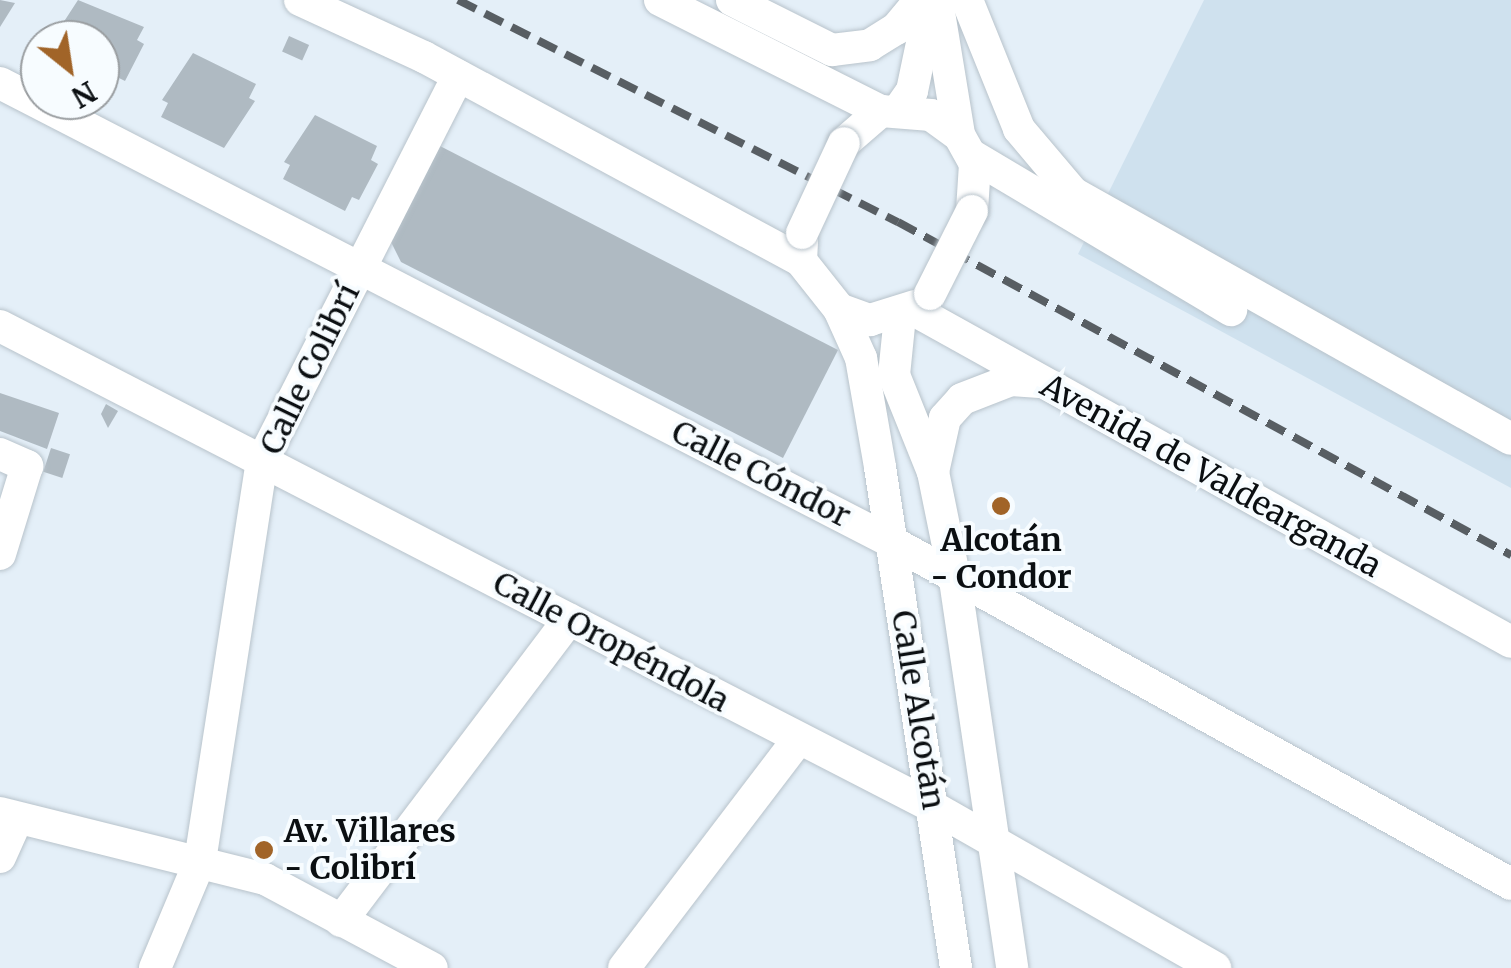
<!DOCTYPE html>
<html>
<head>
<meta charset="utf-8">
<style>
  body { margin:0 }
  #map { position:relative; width:1511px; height:968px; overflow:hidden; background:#e4eff8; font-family:Merriweather,serif }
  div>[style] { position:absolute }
  .built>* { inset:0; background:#cfe1ee }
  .building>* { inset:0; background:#afbac2; transform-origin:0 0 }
  .roads { filter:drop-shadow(0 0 2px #b8c3cb) drop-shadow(0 0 2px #b8c3cb) }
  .minor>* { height:32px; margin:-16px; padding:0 16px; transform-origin:16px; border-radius:16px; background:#fff }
  .rail>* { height:8px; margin-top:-4px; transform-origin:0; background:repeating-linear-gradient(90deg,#585e63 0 20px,transparent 0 30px) }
  .bridges { filter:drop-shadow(0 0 2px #b8c3cb) drop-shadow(0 0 2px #b8c3cb) }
  .minor-bridge>* { height:32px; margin:-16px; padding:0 16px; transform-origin:16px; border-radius:16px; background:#fff }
  .dots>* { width:28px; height:28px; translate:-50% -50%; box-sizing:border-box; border:5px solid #f7fcff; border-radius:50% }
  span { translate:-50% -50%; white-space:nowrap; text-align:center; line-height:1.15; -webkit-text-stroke:8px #f7fcff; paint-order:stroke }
  .street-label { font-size:32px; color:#0b0f12 }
  .poi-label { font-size:32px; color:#0b0f12; font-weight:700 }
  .left { translate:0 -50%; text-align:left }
  .north { position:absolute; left:20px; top:20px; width:100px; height:100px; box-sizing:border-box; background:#f7fcff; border:2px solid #999da0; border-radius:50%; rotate:150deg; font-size:28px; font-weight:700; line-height:40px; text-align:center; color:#0b0f12 }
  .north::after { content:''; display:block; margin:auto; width:35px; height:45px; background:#a16428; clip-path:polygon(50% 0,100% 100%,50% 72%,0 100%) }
</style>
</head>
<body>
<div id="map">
  <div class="built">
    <i style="clip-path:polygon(1204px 0,1511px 0,1511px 488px,1078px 254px)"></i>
  </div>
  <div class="building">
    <i style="clip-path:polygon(0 0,15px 3px,0 27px)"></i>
    <i style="clip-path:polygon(78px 0,144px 27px,137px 40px,144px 44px,125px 81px,119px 78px,112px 91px,100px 86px,100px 40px,52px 40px)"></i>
    <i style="left:289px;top:36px;width:22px;height:17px;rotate:24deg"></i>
    <i style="clip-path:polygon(193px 53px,256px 84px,249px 98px,255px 101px,224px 148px,161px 117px,168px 103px,162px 100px)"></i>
    <i style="clip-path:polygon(315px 115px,377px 146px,371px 160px,378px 164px,359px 200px,352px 197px,345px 211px,283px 179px,290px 165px,284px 162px)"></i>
    <i style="clip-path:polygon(440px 146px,838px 350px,783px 458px,401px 262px,391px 242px)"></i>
    <i style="clip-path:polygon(0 393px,59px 413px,47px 449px,0 431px)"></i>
    <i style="clip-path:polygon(106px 404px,118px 411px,108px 428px,101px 414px)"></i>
    <i style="left:51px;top:448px;width:20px;height:25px;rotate:18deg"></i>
  </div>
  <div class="roads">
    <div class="minor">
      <i style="left:300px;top:0;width:136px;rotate:24.7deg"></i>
      <i style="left:424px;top:57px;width:429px;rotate:28.4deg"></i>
      <i style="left:660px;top:0;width:247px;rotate:26.7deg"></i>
      <i style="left:732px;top:0;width:112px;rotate:26.6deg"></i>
      <i style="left:832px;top:50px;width:38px;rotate:-7deg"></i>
      <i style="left:870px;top:45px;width:31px;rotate:-32deg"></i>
      <i style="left:896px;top:29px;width:38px;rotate:-50deg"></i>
      <i style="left:937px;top:0;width:137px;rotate:80.7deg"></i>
      <i style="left:967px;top:0;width:139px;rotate:68deg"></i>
      <i style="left:1019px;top:129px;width:84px;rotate:49.8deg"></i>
      <i style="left:1073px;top:193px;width:502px;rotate:29.32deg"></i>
      <i style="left:0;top:83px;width:1003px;rotate:27.23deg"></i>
      <i style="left:892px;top:542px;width:707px;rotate:28.92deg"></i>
      <i style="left:900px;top:108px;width:21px;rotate:-55deg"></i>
      <i style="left:912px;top:91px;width:74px;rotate:-78.2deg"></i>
      <i style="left:844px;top:143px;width:49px;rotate:-40.9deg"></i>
      <i style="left:881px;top:111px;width:50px;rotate:4.6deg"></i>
      <i style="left:931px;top:115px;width:34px;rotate:36deg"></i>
      <i style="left:959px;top:135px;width:33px;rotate:61deg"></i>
      <i style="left:975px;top:164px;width:47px;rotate:93.7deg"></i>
      <i style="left:971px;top:155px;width:303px;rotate:30.8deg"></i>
      <i style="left:802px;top:242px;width:19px;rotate:93deg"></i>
      <i style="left:801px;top:261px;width:61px;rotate:51.6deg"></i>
      <i style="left:839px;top:309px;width:33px;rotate:20deg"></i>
      <i style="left:870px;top:320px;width:47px;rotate:-17.3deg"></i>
      <i style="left:839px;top:309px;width:54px;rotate:65.8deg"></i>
      <i style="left:861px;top:358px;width:111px;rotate:80.1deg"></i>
      <i style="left:880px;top:467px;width:507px;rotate:81.37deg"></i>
      <i style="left:912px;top:309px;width:685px;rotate:29.07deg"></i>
      <i style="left:900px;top:316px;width:59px;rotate:95.8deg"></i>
      <i style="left:894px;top:375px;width:105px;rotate:68.1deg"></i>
      <i style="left:933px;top:472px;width:110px;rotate:78.5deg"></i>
      <i style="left:955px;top:580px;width:392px;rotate:81.6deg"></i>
      <i style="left:0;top:326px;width:1050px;rotate:27.27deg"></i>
      <i style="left:933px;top:807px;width:325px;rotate:29.7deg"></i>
      <i style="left:0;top:454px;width:30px;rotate:24deg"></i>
      <i style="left:27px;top:466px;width:92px;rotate:107.1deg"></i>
      <i style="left:933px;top:472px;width:55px;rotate:-77.5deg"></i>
      <i style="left:945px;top:418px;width:25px;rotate:-48deg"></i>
      <i style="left:962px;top:399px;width:53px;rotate:-21.2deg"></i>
      <i style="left:1011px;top:380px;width:29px;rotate:4deg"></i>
      <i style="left:0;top:813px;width:273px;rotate:14deg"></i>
      <i style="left:265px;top:879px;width:189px;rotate:28.1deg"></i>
      <i style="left:0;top:857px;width:42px;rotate:-65.9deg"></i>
      <i style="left:341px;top:921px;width:378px;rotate:-52.9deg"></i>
      <i style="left:155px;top:968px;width:116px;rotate:-67.2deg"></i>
      <i style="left:200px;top:861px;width:405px;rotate:-81.2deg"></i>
      <i style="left:262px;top:461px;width:432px;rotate:-63deg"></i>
      <i style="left:624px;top:968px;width:287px;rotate:-52.7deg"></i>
    </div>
  </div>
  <div class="rail">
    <i style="left:458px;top:0;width:493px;rotate:26.8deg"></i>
    <i style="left:898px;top:222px;width:698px;rotate:28.51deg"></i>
  </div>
  <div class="bridges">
    <div class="minor-bridge">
      <i style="left:802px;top:233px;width:99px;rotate:-65deg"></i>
      <i style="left:930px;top:294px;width:93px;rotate:-63.2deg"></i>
    </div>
  </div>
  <div class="dots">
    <i style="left:1001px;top:506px;background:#a16428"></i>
    <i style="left:264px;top:850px;background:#a16428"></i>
  </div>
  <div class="street-label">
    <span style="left:310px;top:369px;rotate:-64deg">Calle Colibrí</span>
    <span style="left:761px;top:474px;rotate:27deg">Calle Cóndor</span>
    <span style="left:1211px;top:476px;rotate:29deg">Avenida de Valdearganda</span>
    <span style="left:611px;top:642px;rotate:28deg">Calle Oropéndola</span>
    <span style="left:918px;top:710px;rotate:81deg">Calle Alcotán</span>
  </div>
  <div class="poi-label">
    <span style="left:1001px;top:559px">Alcotán<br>- Condor</span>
    <span class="left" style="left:284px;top:850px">Av. Villares<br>- Colibrí</span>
  </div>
  <div class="north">N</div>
</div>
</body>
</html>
